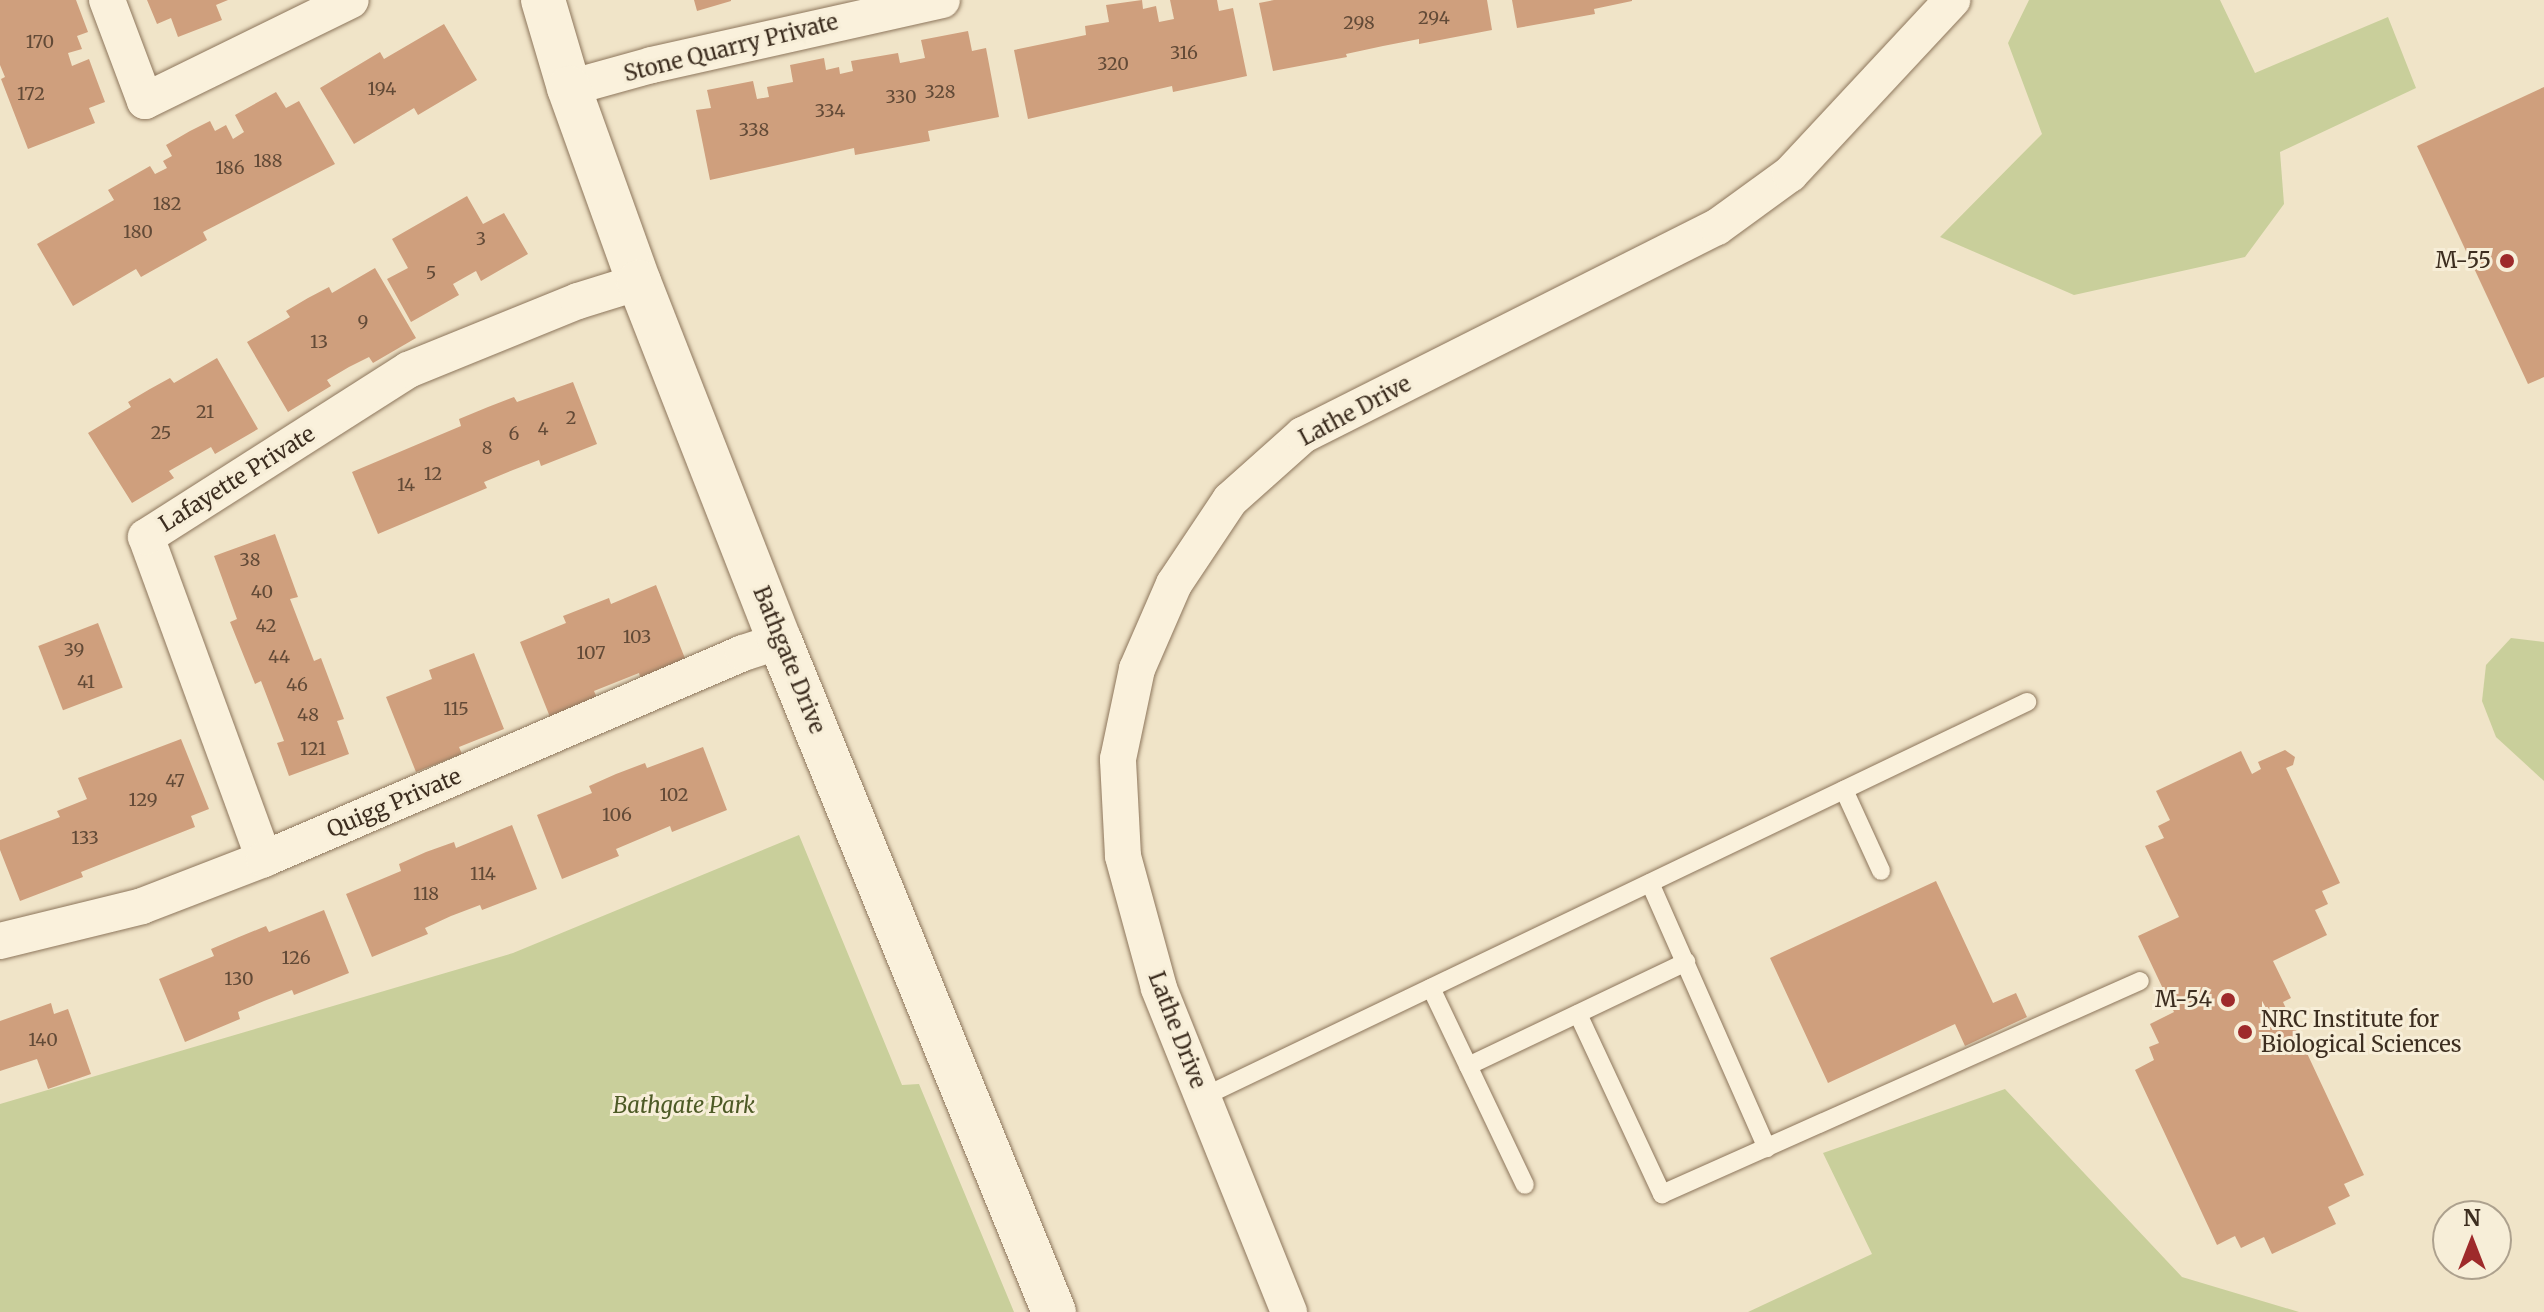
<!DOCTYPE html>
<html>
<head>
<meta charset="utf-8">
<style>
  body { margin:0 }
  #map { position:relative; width:2544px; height:1312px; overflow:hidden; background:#f0e4c8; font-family:Merriweather,serif }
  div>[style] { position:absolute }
  .green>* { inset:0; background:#c9cf9b }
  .building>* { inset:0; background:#cf9f7d; transform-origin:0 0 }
  .roads { filter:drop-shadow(0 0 2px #8d765c) drop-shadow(0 0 2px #8d765c) }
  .lane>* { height:18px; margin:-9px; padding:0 9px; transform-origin:9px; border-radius:9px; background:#faf1dc }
  .street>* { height:36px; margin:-18px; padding:0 18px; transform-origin:18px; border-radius:18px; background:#faf1dc }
  .secondary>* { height:44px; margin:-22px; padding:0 22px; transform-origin:22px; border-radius:22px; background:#faf1dc }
  .dots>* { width:22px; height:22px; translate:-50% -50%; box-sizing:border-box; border:4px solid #f7eed8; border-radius:50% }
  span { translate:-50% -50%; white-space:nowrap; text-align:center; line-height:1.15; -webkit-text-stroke:6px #f7eed8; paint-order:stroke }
  .number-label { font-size:18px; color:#624a37 }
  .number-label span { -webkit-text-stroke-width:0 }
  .street-label { font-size:22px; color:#3d2e20 }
  .poi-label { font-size:22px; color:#3d2e20 }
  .right { translate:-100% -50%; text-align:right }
  .left { translate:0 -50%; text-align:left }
  .park-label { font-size:22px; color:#4d5a26; font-style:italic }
  .north { position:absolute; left:2432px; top:1200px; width:80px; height:80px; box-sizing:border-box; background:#f7eed8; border:2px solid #ada18e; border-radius:50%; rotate:0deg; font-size:22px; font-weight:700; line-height:32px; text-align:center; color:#3d2e20 }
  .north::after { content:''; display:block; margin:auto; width:28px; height:36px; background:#9e2a2b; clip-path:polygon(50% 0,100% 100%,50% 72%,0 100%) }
</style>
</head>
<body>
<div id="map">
  <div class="green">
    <i style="clip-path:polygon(2029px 0,2220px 0,2255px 73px,2388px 17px,2416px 88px,2280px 152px,2284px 204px,2245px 257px,2074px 295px,1940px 237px,2042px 134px,2008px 43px)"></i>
    <i style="clip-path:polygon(2511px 638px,2544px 642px,2544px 781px,2496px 737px,2482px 701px,2486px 665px)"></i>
    <i style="clip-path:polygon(799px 835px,902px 1085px,919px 1084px,1014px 1312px,0 1312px,0 1104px,513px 953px)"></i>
    <i style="clip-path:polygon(2005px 1089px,2182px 1277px,2299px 1312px,1748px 1312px,1872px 1254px,1823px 1153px)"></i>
  </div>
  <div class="building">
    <i style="clip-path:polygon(0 0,76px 0,88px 32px,77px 36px,82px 49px,68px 53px,72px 66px,89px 59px,96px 78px,105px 102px,89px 108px,95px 123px,28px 149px,1px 79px,5px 77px,0 65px)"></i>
    <i style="clip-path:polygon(147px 0,228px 0,216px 5px,222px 20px,178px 37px,171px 18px,157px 24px)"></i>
    <i style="clip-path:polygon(694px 0,731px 0,731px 1px,697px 11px)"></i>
    <i style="clip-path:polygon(1142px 0,1143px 9px,1156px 6px,1159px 22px,1174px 19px,1170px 0,1217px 0,1219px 11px,1233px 8px,1247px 76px,1173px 92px,1172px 86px,1028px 119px,1014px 50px,1086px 35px,1085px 26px,1109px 22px,1106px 5px)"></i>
    <i style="clip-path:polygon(1274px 0,1487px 0,1492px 30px,1419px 44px,1419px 39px,1383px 46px,1346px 54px,1347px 57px,1273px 71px,1259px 3px)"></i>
    <i style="clip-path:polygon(1512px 0,1632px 0,1632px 1px,1594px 9px,1595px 14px,1517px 28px)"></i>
    <i style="clip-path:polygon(444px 24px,477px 80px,418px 115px,414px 108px,354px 144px,320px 88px,380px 52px,384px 59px)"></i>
    <i style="clip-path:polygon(968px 31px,972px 51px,986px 48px,999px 117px,928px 131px,930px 141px,855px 155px,854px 148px,710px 180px,696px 110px,711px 108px,707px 90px,753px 81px,757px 99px,769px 97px,767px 87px,793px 82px,790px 65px,824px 58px,826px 70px,839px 67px,840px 74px,853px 71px,851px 61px,898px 53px,900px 63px,925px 58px,921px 40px)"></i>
    <i style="clip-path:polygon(2544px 87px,2544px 377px,2528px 384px,2417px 146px)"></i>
    <i style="clip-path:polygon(276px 92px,286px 108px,299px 101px,335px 164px,203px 232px,207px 240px,141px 277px,136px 269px,73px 306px,37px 244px,114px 200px,108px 190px,150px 166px,155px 174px,167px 168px,163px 161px,172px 156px,166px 145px,190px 131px,210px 121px,215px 131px,226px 125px,233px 139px,244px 132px,235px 115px)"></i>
    <i style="clip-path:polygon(467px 196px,483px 224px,504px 213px,528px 254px,481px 281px,476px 271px,453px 284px,459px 295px,411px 322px,387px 279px,408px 268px,392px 239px)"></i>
    <i style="clip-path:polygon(375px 268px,416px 338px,373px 363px,369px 357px,349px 367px,327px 380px,331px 386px,288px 412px,247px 342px,290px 317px,286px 311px,308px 298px,329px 287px,332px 293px)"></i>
    <i style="clip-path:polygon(217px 358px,258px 429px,215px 454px,211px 447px,169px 471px,174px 478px,132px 503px,88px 433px,131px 407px,128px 402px,150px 389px,170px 378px,174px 383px)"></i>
    <i style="clip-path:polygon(573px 382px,597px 444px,541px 466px,539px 460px,513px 470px,484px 482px,487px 488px,378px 534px,352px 472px,461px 426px,459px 419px,488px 407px,514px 397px,517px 402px)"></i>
    <i style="clip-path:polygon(275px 534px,298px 597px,290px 599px,314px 661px,321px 658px,344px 719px,337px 721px,349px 754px,289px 776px,277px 743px,284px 741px,261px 681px,255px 684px,230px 622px,237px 619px,214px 556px)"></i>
    <i style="clip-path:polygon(656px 585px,686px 661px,641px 680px,639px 673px,594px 691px,597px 698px,550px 717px,520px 642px,566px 623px,563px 616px,609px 598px,611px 604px)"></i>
    <i style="left:98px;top:623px;width:69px;height:64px;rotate:69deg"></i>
    <i style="clip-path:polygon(474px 653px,504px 729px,459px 747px,462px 754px,416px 772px,386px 697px,432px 679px,429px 670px)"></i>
    <i style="clip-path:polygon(181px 739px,209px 809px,191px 816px,195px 827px,81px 872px,83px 877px,20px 901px,0 850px,0 840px,60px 817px,57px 811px,87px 799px,78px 778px)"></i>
    <i style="clip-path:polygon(703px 747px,727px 810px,672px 832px,670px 826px,642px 838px,616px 849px,619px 856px,562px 879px,537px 815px,592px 793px,589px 786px,616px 774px,645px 763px,647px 768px)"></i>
    <i style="clip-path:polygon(2285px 750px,2295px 757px,2293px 765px,2286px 768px,2340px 883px,2322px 891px,2328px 904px,2315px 910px,2327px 935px,2273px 961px,2291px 998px,2283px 1002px,2364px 1175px,2344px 1184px,2350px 1196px,2328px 1207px,2336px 1224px,2272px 1254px,2264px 1237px,2241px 1248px,2235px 1236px,2217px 1245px,2135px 1070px,2154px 1060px,2149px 1047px,2159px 1043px,2150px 1024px,2174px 1012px,2138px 936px,2179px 917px,2145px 846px,2164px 838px,2158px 826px,2170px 820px,2156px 791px,2241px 751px,2252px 774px,2261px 769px,2258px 762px)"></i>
    <i style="clip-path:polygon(512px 825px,537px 889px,482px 910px,480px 905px,451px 916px,425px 928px,428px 934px,372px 957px,346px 894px,401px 871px,399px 864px,426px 852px,454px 842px,456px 848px)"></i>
    <i style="clip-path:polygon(1936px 881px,1993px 1003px,2016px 993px,2027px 1017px,1965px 1046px,1955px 1024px,1828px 1083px,1770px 958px)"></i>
    <i style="clip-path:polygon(324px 910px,349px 973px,294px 995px,292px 990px,264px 1001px,238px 1012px,240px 1019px,185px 1042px,159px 979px,214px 956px,211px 949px,239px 937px,266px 926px,269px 932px)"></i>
    <i style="clip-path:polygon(51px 1003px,54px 1014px,68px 1009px,91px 1074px,48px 1089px,37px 1059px,0 1071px,0 1021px)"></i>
  </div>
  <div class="roads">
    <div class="lane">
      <i style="left:1844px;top:790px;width:89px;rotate:65.4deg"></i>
      <i style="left:1650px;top:883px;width:290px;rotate:66.2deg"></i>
      <i style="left:1431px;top:988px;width:218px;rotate:64.5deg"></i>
      <i style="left:1578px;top:1014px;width:199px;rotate:65deg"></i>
      <i style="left:1662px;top:1194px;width:523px;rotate:-24.02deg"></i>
      <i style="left:1468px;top:1066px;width:242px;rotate:-25.5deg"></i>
      <i style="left:1203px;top:1097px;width:914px;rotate:-25.61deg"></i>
    </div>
    <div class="street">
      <i style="left:107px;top:0;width:108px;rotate:69.4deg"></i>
      <i style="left:145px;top:101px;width:229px;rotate:-26.1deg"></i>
      <i style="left:569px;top:88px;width:86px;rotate:-15.5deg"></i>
      <i style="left:652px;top:65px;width:297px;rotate:-12.6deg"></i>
      <i style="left:264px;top:859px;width:343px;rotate:-110.1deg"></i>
      <i style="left:146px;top:537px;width:311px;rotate:-32.5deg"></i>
      <i style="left:408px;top:370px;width:183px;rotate:-22.1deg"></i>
      <i style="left:578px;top:301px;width:64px;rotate:-17.3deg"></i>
      <i style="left:0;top:941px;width:146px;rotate:-13.8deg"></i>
      <i style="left:142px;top:906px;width:131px;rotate:-21.1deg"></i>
      <i style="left:264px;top:859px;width:521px;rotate:-23.27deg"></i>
      <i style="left:743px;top:653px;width:39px;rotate:-18deg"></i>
      <i style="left:1289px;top:1312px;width:349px;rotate:-111.9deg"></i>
      <i style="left:1159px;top:988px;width:137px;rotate:-105.3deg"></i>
      <i style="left:1123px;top:856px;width:97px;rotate:-93deg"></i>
      <i style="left:1118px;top:759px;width:92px;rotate:-78.1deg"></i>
      <i style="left:1137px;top:669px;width:93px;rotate:-66.5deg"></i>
      <i style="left:1174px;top:584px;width:101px;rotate:-56.3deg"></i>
      <i style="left:1230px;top:500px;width:98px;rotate:-41.7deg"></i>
      <i style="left:1303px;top:435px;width:463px;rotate:-26.7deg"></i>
      <i style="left:1717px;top:227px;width:90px;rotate:-36deg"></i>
      <i style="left:1790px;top:174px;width:238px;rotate:-47deg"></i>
    </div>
    <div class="secondary">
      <i style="left:543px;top:0;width:92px;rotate:73.5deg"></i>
      <i style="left:569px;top:88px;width:206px;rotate:70.2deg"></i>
      <i style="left:639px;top:282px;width:386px;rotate:68.6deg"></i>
      <i style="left:780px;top:641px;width:725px;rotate:67.79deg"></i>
    </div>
  </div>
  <div class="dots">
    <i style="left:2507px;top:261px;background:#9e2a2b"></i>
    <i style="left:2228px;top:1000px;background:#9e2a2b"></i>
    <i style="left:2245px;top:1032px;background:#9e2a2b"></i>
  </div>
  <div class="number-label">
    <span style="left:1434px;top:18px">294</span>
    <span style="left:1359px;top:23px">298</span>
    <span style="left:40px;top:42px">170</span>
    <span style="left:1184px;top:53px">316</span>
    <span style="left:1113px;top:64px">320</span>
    <span style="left:382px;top:89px">194</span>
    <span style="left:940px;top:92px">328</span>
    <span style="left:31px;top:94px">172</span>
    <span style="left:901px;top:97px">330</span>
    <span style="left:830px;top:111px">334</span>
    <span style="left:754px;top:130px">338</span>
    <span style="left:268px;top:161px">188</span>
    <span style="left:230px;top:168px">186</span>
    <span style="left:167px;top:204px">182</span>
    <span style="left:138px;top:232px">180</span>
    <span style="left:481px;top:239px">3</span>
    <span style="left:431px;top:273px">5</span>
    <span style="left:363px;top:322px">9</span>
    <span style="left:319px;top:342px">13</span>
    <span style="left:205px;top:412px">21</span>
    <span style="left:571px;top:418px">2</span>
    <span style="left:543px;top:429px">4</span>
    <span style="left:161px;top:433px">25</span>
    <span style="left:514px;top:434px">6</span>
    <span style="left:487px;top:448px">8</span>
    <span style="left:433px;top:474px">12</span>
    <span style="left:406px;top:485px">14</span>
    <span style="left:250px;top:560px">38</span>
    <span style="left:262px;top:592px">40</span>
    <span style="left:266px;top:626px">42</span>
    <span style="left:637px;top:637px">103</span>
    <span style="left:74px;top:650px">39</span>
    <span style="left:591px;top:653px">107</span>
    <span style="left:279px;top:657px">44</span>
    <span style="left:86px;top:682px">41</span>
    <span style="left:297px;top:685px">46</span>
    <span style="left:456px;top:709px">115</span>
    <span style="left:308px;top:715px">48</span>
    <span style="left:313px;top:749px">121</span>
    <span style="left:175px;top:781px">47</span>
    <span style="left:674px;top:795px">102</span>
    <span style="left:143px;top:800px">129</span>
    <span style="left:617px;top:815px">106</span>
    <span style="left:85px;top:838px">133</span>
    <span style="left:483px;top:874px">114</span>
    <span style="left:426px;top:894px">118</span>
    <span style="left:296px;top:958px">126</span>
    <span style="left:239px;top:979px">130</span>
    <span style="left:43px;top:1040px">140</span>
  </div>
  <div class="street-label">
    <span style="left:731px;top:48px;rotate:-14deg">Stone Quarry Private</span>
    <span style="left:1355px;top:411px;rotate:-28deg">Lathe Drive</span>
    <span style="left:237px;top:479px;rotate:-32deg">Lafayette Private</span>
    <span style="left:789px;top:660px;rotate:68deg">Bathgate Drive</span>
    <span style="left:394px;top:803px;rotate:-23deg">Quigg Private</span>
    <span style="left:1177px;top:1030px;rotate:69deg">Lathe Drive</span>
  </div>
  <div class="poi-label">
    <span class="right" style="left:2491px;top:261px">M-55</span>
    <span class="right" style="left:2212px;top:1000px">M-54</span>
    <span class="left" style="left:2261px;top:1032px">NRC Institute for<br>Biological Sciences</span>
  </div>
  <div class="park-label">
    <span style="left:684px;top:1106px">Bathgate Park</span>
  </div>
  <div class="north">N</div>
</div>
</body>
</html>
